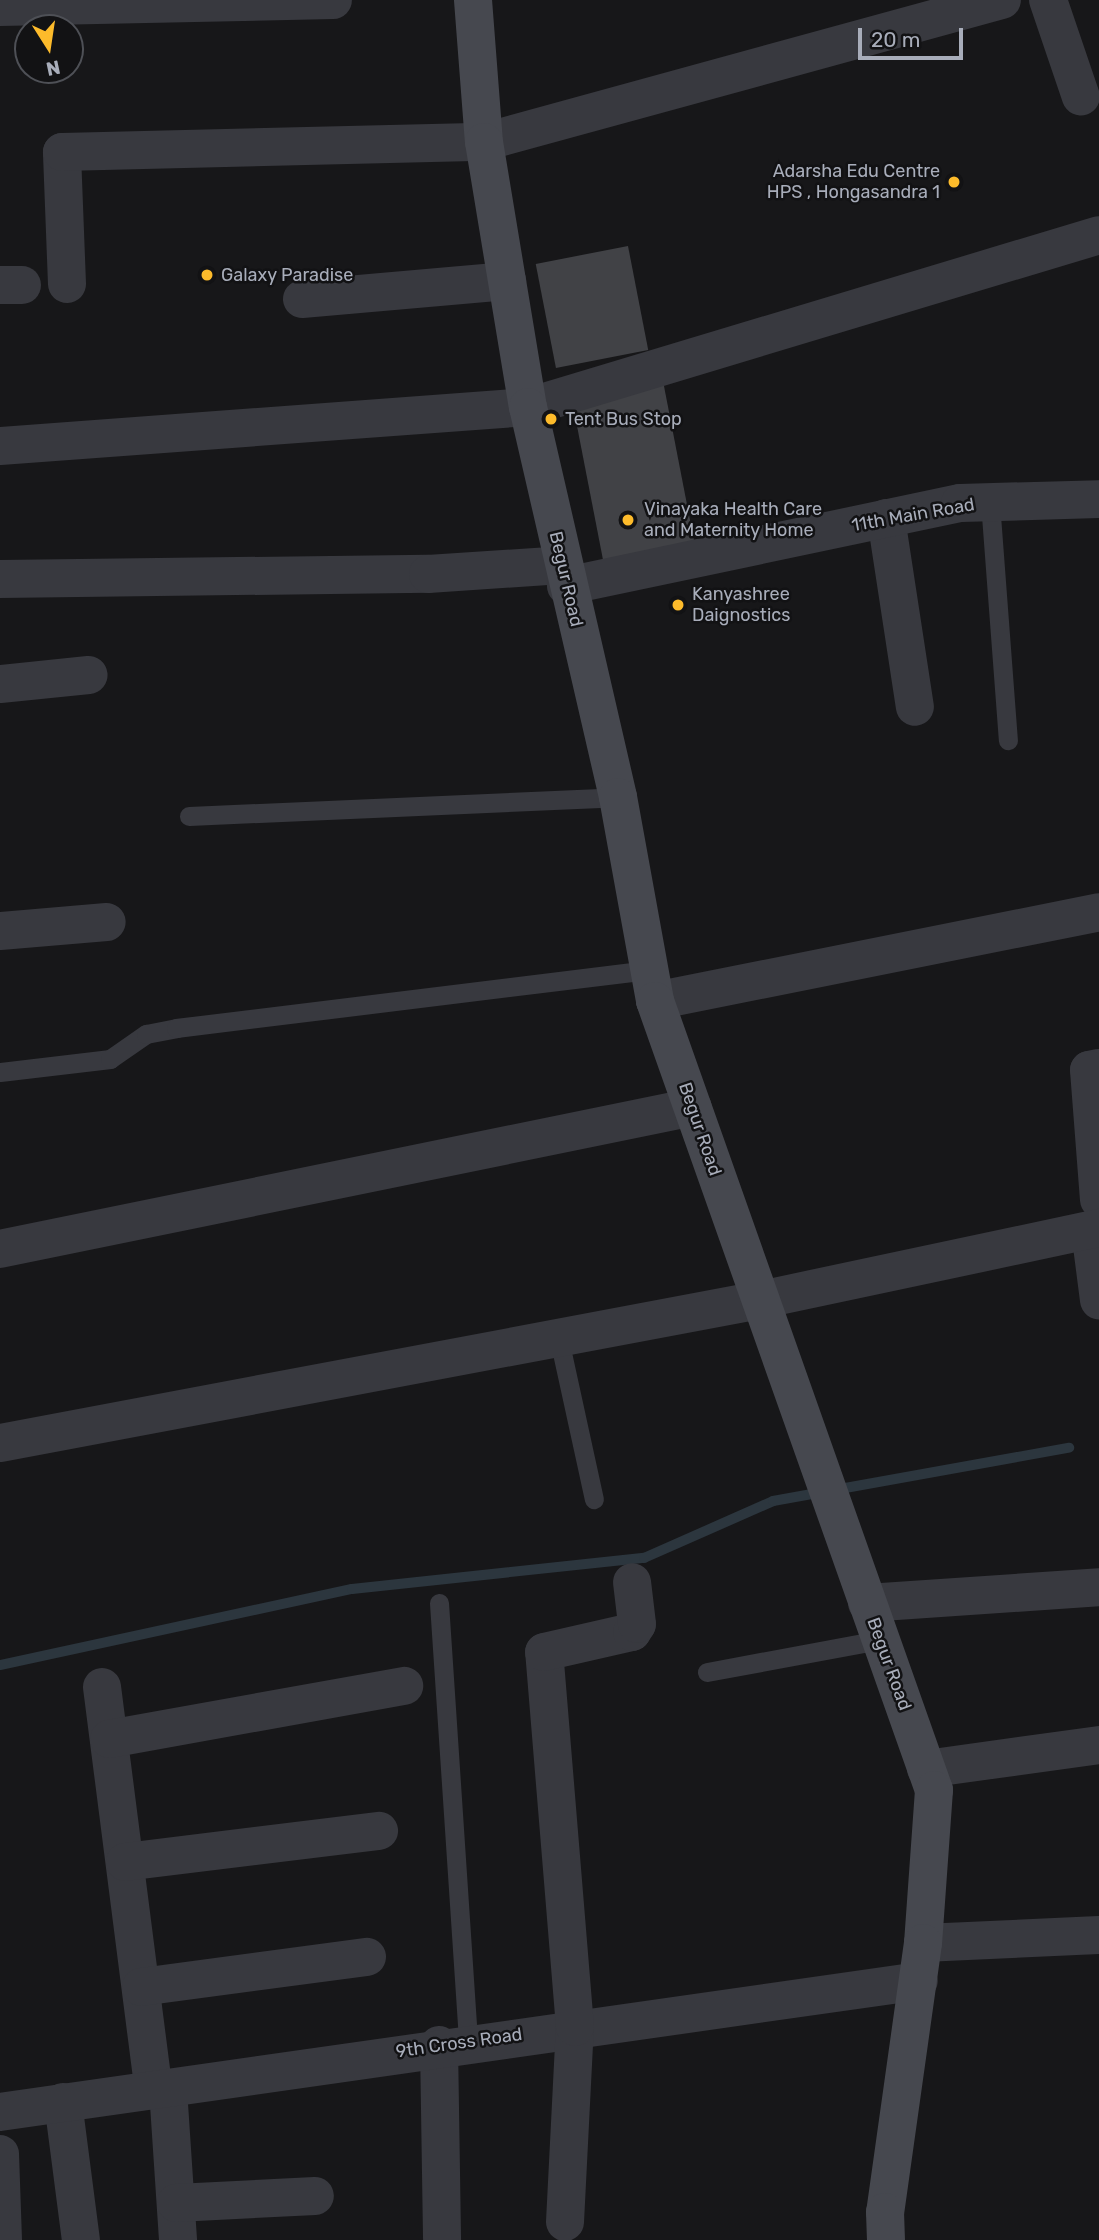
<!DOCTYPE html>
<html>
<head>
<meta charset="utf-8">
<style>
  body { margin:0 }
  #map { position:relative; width:1099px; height:2240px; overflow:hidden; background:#171719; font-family:Rubik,sans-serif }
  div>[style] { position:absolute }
  .stream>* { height:10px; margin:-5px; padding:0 5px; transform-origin:5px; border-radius:5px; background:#2c363e }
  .building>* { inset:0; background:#414246; transform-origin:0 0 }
  .service>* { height:19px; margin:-9.5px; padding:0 9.5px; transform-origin:9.5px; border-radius:9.5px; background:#38393f }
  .minor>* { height:38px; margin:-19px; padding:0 19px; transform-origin:19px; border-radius:19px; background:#38393f }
  .secondary>* { height:38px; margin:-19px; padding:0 19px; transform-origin:19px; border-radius:19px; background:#46484f }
  .dots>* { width:19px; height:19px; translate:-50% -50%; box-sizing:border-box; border:4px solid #121214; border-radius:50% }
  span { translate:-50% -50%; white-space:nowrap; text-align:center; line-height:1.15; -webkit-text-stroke:5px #121214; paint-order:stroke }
  .poi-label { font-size:18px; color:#a8adba }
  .right { translate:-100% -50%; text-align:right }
  .left { translate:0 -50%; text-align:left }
  .street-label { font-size:18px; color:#a8adba }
  .north { position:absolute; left:14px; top:14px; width:70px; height:70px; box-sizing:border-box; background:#121214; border:2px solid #4e5056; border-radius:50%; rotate:168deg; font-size:19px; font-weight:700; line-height:28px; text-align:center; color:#a8adba }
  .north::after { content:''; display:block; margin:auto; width:24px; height:32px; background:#fdbb2b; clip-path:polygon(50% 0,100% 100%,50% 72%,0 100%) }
  .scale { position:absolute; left:858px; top:28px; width:105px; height:32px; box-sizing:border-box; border:4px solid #a8adba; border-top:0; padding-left:9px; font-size:21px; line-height:24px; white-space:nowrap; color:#a8adba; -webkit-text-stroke:5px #121214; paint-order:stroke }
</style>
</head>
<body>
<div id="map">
  <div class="stream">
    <i style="left:0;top:1665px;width:360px;rotate:-12.2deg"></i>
    <i style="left:352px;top:1589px;width:294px;rotate:-6.1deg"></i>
    <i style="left:644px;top:1558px;width:141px;rotate:-23.8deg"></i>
    <i style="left:773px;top:1501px;width:301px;rotate:-10.2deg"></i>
  </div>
  <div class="building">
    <i style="left:628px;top:246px;width:106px;height:94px;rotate:79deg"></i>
    <i style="left:663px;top:381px;width:167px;height:93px;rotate:79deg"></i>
  </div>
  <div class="service">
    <i style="left:990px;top:502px;width:239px;rotate:85.7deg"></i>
    <i style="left:189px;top:816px;width:429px;rotate:-2.5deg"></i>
    <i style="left:0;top:1072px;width:111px;rotate:-6.7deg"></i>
    <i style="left:110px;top:1059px;width:44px;rotate:-34.8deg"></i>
    <i style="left:146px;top:1034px;width:31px;rotate:-11deg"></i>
    <i style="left:176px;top:1028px;width:478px;rotate:-7deg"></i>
    <i style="left:559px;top:1339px;width:164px;rotate:77.7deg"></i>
    <i style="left:439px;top:1603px;width:440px;rotate:86.2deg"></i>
    <i style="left:707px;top:1672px;width:176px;rotate:-10.5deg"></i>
  </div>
  <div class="minor">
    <i style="left:1048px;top:0;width:102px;rotate:71.2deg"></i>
    <i style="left:0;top:7px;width:333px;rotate:-1.2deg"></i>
    <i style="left:67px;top:284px;width:132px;rotate:-92.2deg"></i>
    <i style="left:62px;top:152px;width:422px;rotate:-1.4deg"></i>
    <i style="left:484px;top:142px;width:537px;rotate:-15.33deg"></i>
    <i style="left:0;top:285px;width:22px"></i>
    <i style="left:302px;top:299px;width:206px;rotate:-5deg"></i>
    <i style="left:0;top:446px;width:529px;rotate:-4.22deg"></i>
    <i style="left:528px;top:407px;width:596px;rotate:-16.76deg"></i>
    <i style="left:886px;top:518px;width:191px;rotate:81.3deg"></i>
    <i style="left:0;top:579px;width:428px;rotate:-0.7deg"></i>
    <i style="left:428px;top:574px;width:134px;rotate:-3.8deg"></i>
    <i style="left:566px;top:586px;width:403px;rotate:-11.9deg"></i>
    <i style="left:960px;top:503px;width:139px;rotate:-1.6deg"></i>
    <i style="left:0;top:684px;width:89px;rotate:-5.8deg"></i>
    <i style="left:0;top:931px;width:107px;rotate:-4.8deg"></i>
    <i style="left:655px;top:1001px;width:453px;rotate:-11.3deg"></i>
    <i style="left:1099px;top:1068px;width:10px;rotate:169deg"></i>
    <i style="left:1089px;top:1070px;width:130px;rotate:85.6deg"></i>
    <i style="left:1090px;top:1230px;width:71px;rotate:82.7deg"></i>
    <i style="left:0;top:1249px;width:707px;rotate:-11.58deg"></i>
    <i style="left:0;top:1443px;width:773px;rotate:-10.66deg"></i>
    <i style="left:760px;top:1300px;width:347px;rotate:-12deg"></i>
    <i style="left:867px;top:1603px;width:233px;rotate:-3.9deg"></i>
    <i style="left:102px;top:1687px;width:407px;rotate:82.7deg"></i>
    <i style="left:109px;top:1739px;width:300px;rotate:-10.2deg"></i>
    <i style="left:926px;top:1769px;width:175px;rotate:-7.9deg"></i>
    <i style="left:125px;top:1862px;width:256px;rotate:-7deg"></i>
    <i style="left:923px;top:1943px;width:176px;rotate:-2.6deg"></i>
    <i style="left:141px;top:1987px;width:228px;rotate:-7.6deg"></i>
    <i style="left:439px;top:2045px;width:195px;rotate:89.1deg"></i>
    <i style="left:168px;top:2089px;width:151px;rotate:86.2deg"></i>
    <i style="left:63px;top:2102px;width:139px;rotate:82.6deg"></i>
    <i style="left:0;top:2112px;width:928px;rotate:-8.11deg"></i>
    <i style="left:0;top:2154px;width:86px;rotate:88deg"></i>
    <i style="left:176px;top:2203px;width:139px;rotate:-2.9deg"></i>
    <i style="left:565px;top:2222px;width:195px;rotate:-87.1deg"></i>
    <i style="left:575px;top:2027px;width:376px;rotate:-94.7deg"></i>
    <i style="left:544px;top:1652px;width:90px;rotate:-12.8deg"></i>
    <i style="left:632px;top:1632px;width:9px;rotate:-58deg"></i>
    <i style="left:637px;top:1624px;width:42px;rotate:-96.8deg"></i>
  </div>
  <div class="secondary">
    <i style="left:473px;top:0;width:142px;rotate:85.6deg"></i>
    <i style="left:484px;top:142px;width:269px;rotate:80.6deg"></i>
    <i style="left:528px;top:407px;width:400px;rotate:77deg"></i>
    <i style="left:618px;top:797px;width:207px;rotate:79.7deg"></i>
    <i style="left:655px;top:1001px;width:837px;rotate:70.53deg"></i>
    <i style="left:934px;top:1790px;width:153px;rotate:94.1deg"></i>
    <i style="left:923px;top:1943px;width:272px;rotate:98deg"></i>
    <i style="left:885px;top:2212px;width:28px;rotate:88deg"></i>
  </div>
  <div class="dots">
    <i style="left:954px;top:182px;background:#fdbb2b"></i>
    <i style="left:207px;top:275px;background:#fdbb2b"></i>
    <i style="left:551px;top:419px;background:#fdbb2b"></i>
    <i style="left:628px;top:520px;background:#fdbb2b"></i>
    <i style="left:678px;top:605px;background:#fdbb2b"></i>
  </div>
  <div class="poi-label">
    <span class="right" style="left:940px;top:182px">Adarsha Edu Centre<br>HPS , Hongasandra 1</span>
    <span class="left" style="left:221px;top:275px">Galaxy Paradise</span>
    <span class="left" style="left:565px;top:419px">Tent Bus Stop</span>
    <span class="left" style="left:644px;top:520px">Vinayaka Health Care<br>and Maternity Home</span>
    <span class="left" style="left:692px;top:605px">Kanyashree<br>Daignostics</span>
  </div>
  <div class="street-label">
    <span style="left:913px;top:515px;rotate:-10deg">11th Main Road</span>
    <span style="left:566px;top:579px;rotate:77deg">Begur Road</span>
    <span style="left:700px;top:1129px;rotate:71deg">Begur Road</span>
    <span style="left:889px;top:1664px;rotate:70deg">Begur Road</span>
    <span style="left:459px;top:2043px;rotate:-8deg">9th Cross Road</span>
  </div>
  <div class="north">N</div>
  <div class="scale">20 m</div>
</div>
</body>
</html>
